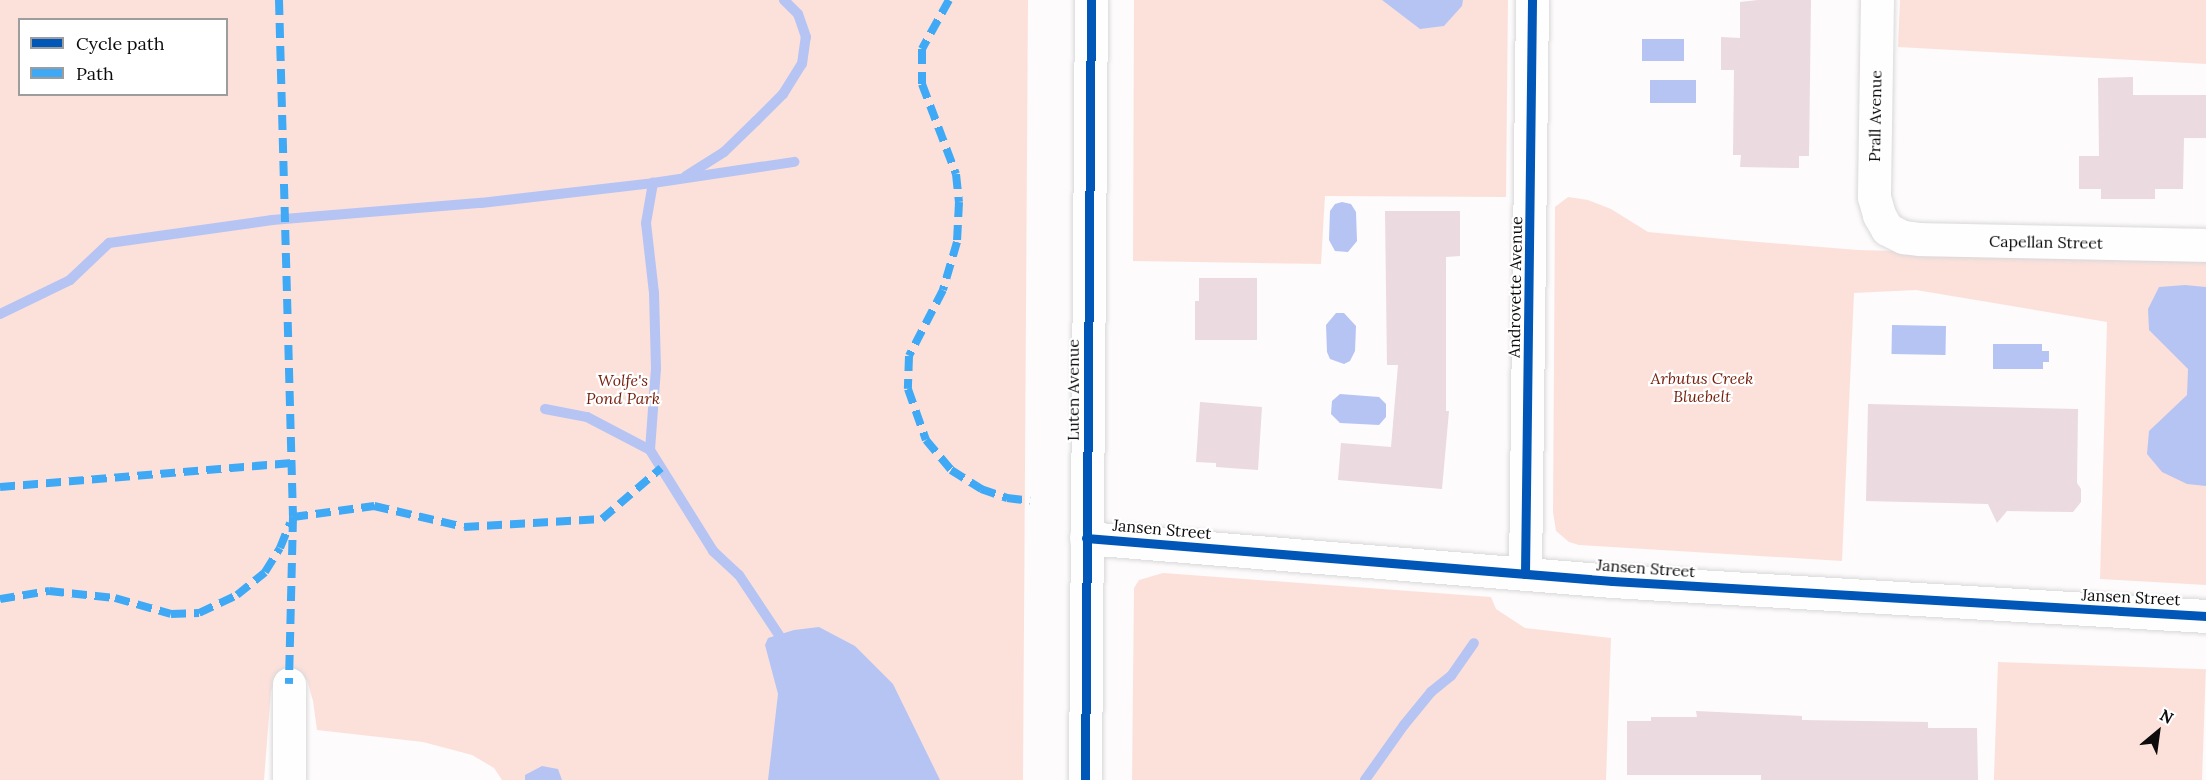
<!DOCTYPE html>
<html>
<head>
<meta charset="utf-8">
<style>
  body { margin:0 }
  #map { position:relative; width:2206px; height:780px; overflow:hidden; background:#fdfbfc; font-family:Lora,serif }
  div>[style] { position:absolute }
  .green>* { inset:0; background:#fce1db; transform-origin:0 0 }
  .water>* { inset:0; background:#b6c4f4; transform-origin:0 0 }
  .stream>* { height:10px; margin:-5px; padding:0 5px; transform-origin:5px; border-radius:5px; background:#b6c4f4 }
  .building>* { inset:0; background:#ebdadf }
  .roads { filter:drop-shadow(0 0 2px #d9d8d9) drop-shadow(0 0 2px #d9d8d9) }
  .minor>* { height:33px; margin:-16.5px; padding:0 16.5px; transform-origin:16.5px; border-radius:16.5px; background:#fffeff }
  .quiet>* { height:8px; margin-top:-4px; transform-origin:0; background:repeating-linear-gradient(90deg,#3fa9f5 0 15px,transparent 0 23px) }
  .cycleway>* { height:9px; margin:-4.5px; padding:0 4.5px; transform-origin:4.5px; border-radius:4.5px; background:#0057b8 }
  span { translate:-50% -50%; white-space:nowrap; text-align:center; line-height:1.15; -webkit-text-stroke:4.5px #fff; paint-order:stroke }
  .street-label { font-size:16px; color:#0d0b0c }
  .park-label { font-size:16px; color:#751c0a; font-style:italic }
  .legend { position:absolute; left:18px; top:18px; width:210px; height:78px; box-sizing:border-box; background:#fff; border:2px solid #9e9d9e; margin:0; padding:8px 10px; list-style:none; font-size:18px; color:#0d0b0c }
  .legend li { display:flex; align-items:center; gap:12px; height:30px }
  .legend b { width:30px; border:2px solid #9e9d9e }
  .north { position:absolute; left:2128px; top:702px; width:60px; height:60px; -webkit-text-stroke:4px #fff; paint-order:stroke; rotate:29deg; font-size:16px; font-weight:700; line-height:24px; text-align:center; color:#0d0b0c }
  .north::after { content:''; display:block; margin:auto; width:21px; height:27px; background:#0d0b0c; clip-path:polygon(50% 0,100% 100%,50% 72%,0 100%) }
</style>
</head>
<body>
<div id="map">
  <div class="green">
    <i style="clip-path:polygon(evenodd,0 0,1028px 0,1023px 780px,502px 780px,494px 768px,472px 755px,423px 742px,317px 730px,313px 701px,307px 680px,295px 670px,278px 677px,271px 691px,264px 780px,0 780px,0 0,20px 20px,226px 20px,226px 94px,20px 94px,20px 20px)"></i>
    <i style="clip-path:polygon(1134px 0,1508px 0,1506px 197px,1325px 196px,1321px 264px,1133px 261px)"></i>
    <i style="clip-path:polygon(1900px 0,2206px 0,2206px 64px,1898px 47px)"></i>
    <i style="clip-path:polygon(1568px 197px,1588px 200px,1611px 209px,1648px 232px,1723px 239px,1858px 250px,2206px 259px,2206px 585px,2100px 579px,2107px 322px,1916px 290px,1854px 293px,1842px 561px,1579px 545px,1569px 542px,1556px 531px,1553px 512px,1555px 207px)"></i>
    <i style="clip-path:polygon(1163px 573px,1491px 597px,1496px 609px,1525px 628px,1611px 638px,1606px 780px,1132px 780px,1134px 588px,1139px 580px)"></i>
    <i style="left:1998px;top:662px;width:208px;height:118px;rotate:2deg"></i>
  </div>
  <div class="water">
    <i style="clip-path:polygon(1382px 0,1463px 0,1462px 6px,1444px 26px,1420px 29px)"></i>
    <i style="left:1684px;top:39px;width:22px;height:42px;rotate:90deg"></i>
    <i style="left:1650px;top:80px;width:46px;height:23px"></i>
    <i style="clip-path:polygon(1342px 202px,1351px 204px,1356px 212px,1357px 241px,1348px 252px,1335px 251px,1329px 240px,1330px 211px,1335px 204px)"></i>
    <i style="clip-path:polygon(2185px 285px,2206px 287px,2206px 486px,2187px 484px,2162px 472px,2147px 454px,2149px 431px,2187px 395px,2188px 369px,2149px 330px,2148px 309px,2159px 287px)"></i>
    <i style="clip-path:polygon(1336px 313px,1344px 313px,1356px 326px,1355px 351px,1350px 361px,1344px 364px,1330px 359px,1327px 352px,1326px 325px)"></i>
    <i style="left:1892px;top:325px;width:54px;height:29px;rotate:1deg"></i>
    <i style="clip-path:polygon(1993px 344px,2042px 344px,2042px 351px,2049px 351px,2049px 362px,2043px 362px,2043px 369px,1993px 369px)"></i>
    <i style="clip-path:polygon(1340px 394px,1379px 397px,1386px 404px,1386px 417px,1379px 425px,1340px 423px,1331px 414px,1332px 401px)"></i>
    <i style="clip-path:polygon(819px 627px,855px 646px,893px 684px,940px 780px,768px 780px,778px 694px,765px 645px,768px 638px,794px 630px)"></i>
    <i style="clip-path:polygon(542px 766px,558px 769px,562px 780px,525px 780px,525px 775px)"></i>
  </div>
  <div class="stream">
    <i style="left:686px;top:176px;width:45px;rotate:-32.3deg"></i>
    <i style="left:724px;top:152px;width:45px;rotate:-44.1deg"></i>
    <i style="left:756px;top:121px;width:38px;rotate:-45deg"></i>
    <i style="left:783px;top:94px;width:36px;rotate:-58deg"></i>
    <i style="left:802px;top:64px;width:27px;rotate:-82deg"></i>
    <i style="left:806px;top:37px;width:24px;rotate:-109deg"></i>
    <i style="left:798px;top:14px;width:20px;rotate:-135deg"></i>
    <i style="left:0;top:314px;width:78px;rotate:-25.9deg"></i>
    <i style="left:70px;top:280px;width:54px;rotate:-43.5deg"></i>
    <i style="left:109px;top:243px;width:165px;rotate:-8deg"></i>
    <i style="left:272px;top:220px;width:210px;rotate:-4.7deg"></i>
    <i style="left:481px;top:203px;width:173px;rotate:-6.6deg"></i>
    <i style="left:653px;top:183px;width:143px;rotate:-8.5deg"></i>
    <i style="left:545px;top:409px;width:43px;rotate:10.8deg"></i>
    <i style="left:587px;top:417px;width:71px;rotate:27.6deg"></i>
    <i style="left:650px;top:450px;width:119px;rotate:58deg"></i>
    <i style="left:713px;top:551px;width:35px;rotate:43deg"></i>
    <i style="left:739px;top:575px;width:72px;rotate:56.3deg"></i>
    <i style="left:650px;top:450px;width:81px;rotate:-85.8deg"></i>
    <i style="left:656px;top:369px;width:76px;rotate:-91.5deg"></i>
    <i style="left:654px;top:293px;width:70px;rotate:-96.5deg"></i>
    <i style="left:646px;top:223px;width:41px;rotate:-80.1deg"></i>
    <i style="left:1365px;top:780px;width:67px;rotate:-54.7deg"></i>
    <i style="left:1404px;top:725px;width:43px;rotate:-50.7deg"></i>
    <i style="left:1431px;top:692px;width:26px;rotate:-39deg"></i>
    <i style="left:1451px;top:676px;width:40px;rotate:-55.1deg"></i>
  </div>
  <div class="building">
    <i style="clip-path:polygon(1758px 0,1811px 0,1809px 156px,1799px 156px,1799px 168px,1740px 167px,1741px 155px,1733px 155px,1734px 70px,1721px 70px,1721px 37px,1740px 38px,1740px 2px)"></i>
    <i style="clip-path:polygon(2133px 77px,2133px 95px,2206px 95px,2206px 138px,2184px 138px,2183px 189px,2155px 189px,2155px 199px,2101px 199px,2101px 189px,2079px 189px,2079px 156px,2099px 156px,2098px 78px)"></i>
    <i style="clip-path:polygon(1385px 211px,1460px 211px,1460px 256px,1446px 257px,1446px 411px,1449px 411px,1442px 489px,1338px 480px,1341px 443px,1391px 447px,1398px 365px,1387px 365px)"></i>
    <i style="clip-path:polygon(1199px 278px,1257px 278px,1257px 340px,1195px 340px,1195px 301px,1199px 301px)"></i>
    <i style="clip-path:polygon(1200px 402px,1262px 407px,1258px 470px,1216px 467px,1216px 463px,1196px 462px)"></i>
    <i style="clip-path:polygon(1868px 404px,2078px 409px,2077px 483px,2081px 489px,2081px 502px,2073px 512px,2007px 511px,1997px 523px,1988px 504px,1866px 501px)"></i>
    <i style="clip-path:polygon(1696px 711px,1802px 716px,1802px 720px,1928px 722px,1928px 728px,1977px 728px,1978px 780px,1761px 780px,1761px 775px,1627px 775px,1627px 721px,1651px 721px,1651px 717px,1697px 717px)"></i>
  </div>
  <div class="roads">
    <div class="minor">
      <i style="left:1877px;top:0;width:197px;rotate:90.9deg"></i>
      <i style="left:1874px;top:197px;width:19px;rotate:74deg"></i>
      <i style="left:1879px;top:215px;width:16px;rotate:60deg"></i>
      <i style="left:1887px;top:229px;width:18px;rotate:27deg"></i>
      <i style="left:1903px;top:237px;width:17px;rotate:7deg"></i>
      <i style="left:1920px;top:239px;width:286px;rotate:1.2deg"></i>
      <i style="left:1086px;top:538px;width:528px;rotate:4.67deg"></i>
      <i style="left:1612px;top:581px;width:595px;rotate:3.37deg"></i>
      <i style="left:1525px;top:574px;width:574px;rotate:-89.3deg"></i>
      <i style="left:289px;top:780px;width:96px;rotate:-90deg"></i>
      <i style="left:1085px;top:780px;width:780px;rotate:-89.56deg"></i>
    </div>
  </div>
  <div class="quiet">
    <i style="left:279px;top:0;width:517px;rotate:88.45deg"></i>
    <i style="left:293px;top:517px;width:167px;rotate:91.4deg"></i>
    <i style="left:949px;top:0;width:56px;rotate:118.9deg"></i>
    <i style="left:922px;top:49px;width:35px;rotate:90deg"></i>
    <i style="left:922px;top:84px;width:96px;rotate:69.3deg"></i>
    <i style="left:956px;top:174px;width:28px;rotate:84deg"></i>
    <i style="left:959px;top:202px;width:40px;rotate:92.9deg"></i>
    <i style="left:957px;top:242px;width:50px;rotate:106.3deg"></i>
    <i style="left:943px;top:290px;width:74px;rotate:117.3deg"></i>
    <i style="left:909px;top:356px;width:33px;rotate:92deg"></i>
    <i style="left:908px;top:389px;width:54px;rotate:70.6deg"></i>
    <i style="left:926px;top:440px;width:39px;rotate:50deg"></i>
    <i style="left:951px;top:470px;width:36px;rotate:32deg"></i>
    <i style="left:981px;top:489px;width:28px;rotate:19deg"></i>
    <i style="left:1007px;top:498px;width:23px;rotate:7deg"></i>
    <i style="left:0;top:487px;width:293px;rotate:-4.7deg"></i>
    <i style="left:293px;top:517px;width:82px;rotate:-7.7deg"></i>
    <i style="left:374px;top:506px;width:92px;rotate:13.1deg"></i>
    <i style="left:464px;top:527px;width:138px;rotate:-3.3deg"></i>
    <i style="left:602px;top:519px;width:78px;rotate:-40.8deg"></i>
    <i style="left:0;top:599px;width:50px;rotate:-9.3deg"></i>
    <i style="left:49px;top:591px;width:66px;rotate:6.1deg"></i>
    <i style="left:115px;top:598px;width:58px;rotate:15.9deg"></i>
    <i style="left:171px;top:614px;width:28px;rotate:-2deg"></i>
    <i style="left:199px;top:613px;width:42px;rotate:-25.3deg"></i>
    <i style="left:237px;top:595px;width:36px;rotate:-39deg"></i>
    <i style="left:265px;top:572px;width:28px;rotate:-58deg"></i>
    <i style="left:280px;top:548px;width:27px;rotate:-68deg"></i>
  </div>
  <div class="cycleway">
    <i style="left:1086px;top:538px;width:528px;rotate:4.67deg"></i>
    <i style="left:1612px;top:581px;width:595px;rotate:3.37deg"></i>
    <i style="left:1525px;top:574px;width:574px;rotate:-89.3deg"></i>
    <i style="left:1085px;top:780px;width:780px;rotate:-89.56deg"></i>
  </div>
  <div class="street-label">
    <span style="left:1875px;top:116px;rotate:-89deg">Prall Avenue</span>
    <span style="left:2046px;top:242px;rotate:1deg">Capellan Street</span>
    <span style="left:1515px;top:287px;rotate:-89deg">Androvette Avenue</span>
    <span style="left:1073px;top:390px;rotate:-90deg">Luten Avenue</span>
    <span style="left:1162px;top:529px;rotate:5deg">Jansen Street</span>
    <span style="left:1646px;top:568px;rotate:4deg">Jansen Street</span>
    <span style="left:2131px;top:597px;rotate:3deg">Jansen Street</span>
  </div>
  <div class="park-label">
    <span style="left:1702px;top:387px">Arbutus Creek<br>Bluebelt</span>
    <span style="left:623px;top:389px">Wolfe's<br>Pond Park</span>
  </div>
  <ul class="legend">
  <li><b style="height:8px;background:#0057b8"></b>Cycle path</li>
  <li><b style="height:8px;background:#3fa9f5"></b>Path</li>
  </ul>
  <div class="north">N</div>
</div>
</body>
</html>
